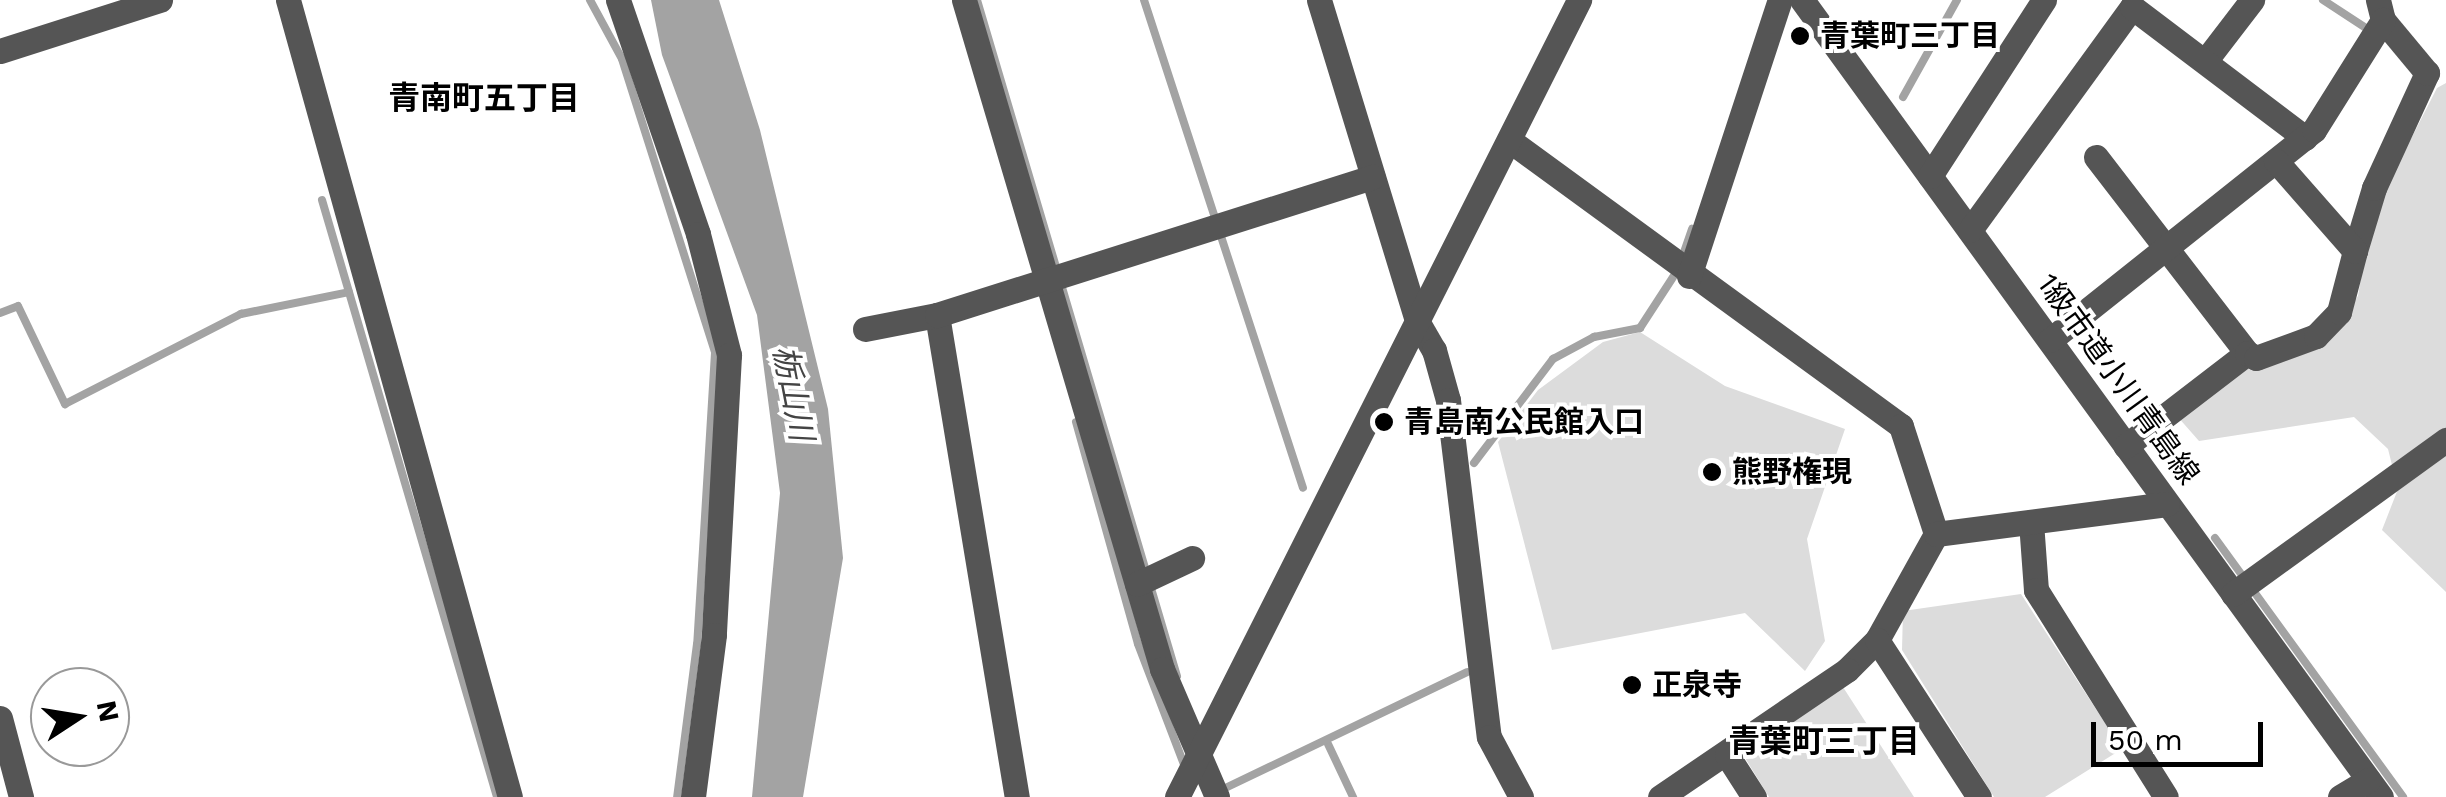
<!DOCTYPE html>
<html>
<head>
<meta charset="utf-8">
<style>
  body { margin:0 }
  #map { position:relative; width:2446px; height:797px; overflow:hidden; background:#fff; font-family:"Work Sans","Noto Sans JP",sans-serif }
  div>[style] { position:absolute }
  .green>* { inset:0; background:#dcdcdc }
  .water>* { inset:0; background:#a3a3a3 }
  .stream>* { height:8px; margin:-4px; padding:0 4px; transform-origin:4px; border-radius:4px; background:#a3a3a3 }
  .minor>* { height:25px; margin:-12.5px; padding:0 12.5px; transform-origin:12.5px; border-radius:12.5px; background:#555 }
  .dots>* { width:28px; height:28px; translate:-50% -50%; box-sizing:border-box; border:5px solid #fff; border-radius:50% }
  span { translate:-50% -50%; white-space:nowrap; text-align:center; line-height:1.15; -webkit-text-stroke:8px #fff; paint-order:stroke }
  .poi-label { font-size:30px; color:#000; font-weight:700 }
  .left { translate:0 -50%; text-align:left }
  .street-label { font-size:30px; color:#000 }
  .neighbourhood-label { font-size:32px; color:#000; font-weight:700 }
  .water-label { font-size:32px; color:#444; font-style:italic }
  .north { position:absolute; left:30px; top:667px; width:100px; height:100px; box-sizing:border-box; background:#fff; border:2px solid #999; border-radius:50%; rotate:78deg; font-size:28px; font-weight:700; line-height:40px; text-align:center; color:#000 }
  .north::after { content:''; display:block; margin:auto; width:35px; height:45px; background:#000; clip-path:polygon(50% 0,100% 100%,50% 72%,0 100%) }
  .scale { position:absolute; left:2091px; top:722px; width:172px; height:45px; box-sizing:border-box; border:5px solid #000; border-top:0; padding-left:12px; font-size:30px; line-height:35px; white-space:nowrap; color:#000; -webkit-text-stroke:8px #fff; paint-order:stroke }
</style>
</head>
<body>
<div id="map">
  <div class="green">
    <i style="clip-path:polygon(2446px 83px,2446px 592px,2382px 530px,2398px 489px,2388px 449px,2354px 417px,2199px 441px,2177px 416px,2245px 370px,2333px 333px,2358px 296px,2371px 217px,2437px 88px)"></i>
    <i style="clip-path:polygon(1640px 332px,1725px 386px,1845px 429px,1807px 539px,1825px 641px,1805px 671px,1745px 613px,1552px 650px,1498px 442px,1538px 390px,1603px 342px)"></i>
    <i style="clip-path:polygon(2021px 594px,2122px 749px,2045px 797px,1994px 797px,1902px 650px,1903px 611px)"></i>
    <i style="clip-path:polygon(1841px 684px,1914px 797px,1769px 797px,1742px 753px)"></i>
  </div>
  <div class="water">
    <i style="clip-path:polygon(651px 0,719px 0,760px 130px,828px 409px,843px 558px,803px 797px,752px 797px,780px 493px,757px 315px,662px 55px)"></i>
  </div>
  <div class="stream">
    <i style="left:590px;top:0;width:67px;rotate:61.5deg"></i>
    <i style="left:622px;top:59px;width:308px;rotate:72.4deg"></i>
    <i style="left:715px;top:353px;width:292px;rotate:93.5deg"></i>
    <i style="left:697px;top:644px;width:154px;rotate:97.4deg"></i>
    <i style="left:977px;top:0;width:705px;rotate:73.52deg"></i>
    <i style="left:1144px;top:0;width:513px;rotate:71.95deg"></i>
    <i style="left:2323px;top:0;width:51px;rotate:33.1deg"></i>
    <i style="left:1903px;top:97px;width:111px;rotate:-60.9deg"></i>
    <i style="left:322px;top:200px;width:622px;rotate:73.66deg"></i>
    <i style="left:1682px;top:258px;width:31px;rotate:-71deg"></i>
    <i style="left:0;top:313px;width:19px;rotate:-21deg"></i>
    <i style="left:18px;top:306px;width:109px;rotate:64.4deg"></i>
    <i style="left:65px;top:404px;width:198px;rotate:-27.1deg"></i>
    <i style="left:241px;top:314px;width:110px;rotate:-11.5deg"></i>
    <i style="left:1076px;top:422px;width:230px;rotate:74.4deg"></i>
    <i style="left:1138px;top:644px;width:135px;rotate:69.1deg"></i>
    <i style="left:1474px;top:463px;width:131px;rotate:-52.8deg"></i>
    <i style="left:1553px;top:359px;width:47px;rotate:-28.2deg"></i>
    <i style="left:1594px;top:337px;width:47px;rotate:-11.1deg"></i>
    <i style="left:1640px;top:328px;width:68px;rotate:-57deg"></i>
    <i style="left:2215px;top:538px;width:320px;rotate:54deg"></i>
    <i style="left:1328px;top:744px;width:59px;rotate:64.7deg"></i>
    <i style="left:1219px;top:791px;width:275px;rotate:-25.6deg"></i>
  </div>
  <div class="minor">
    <i style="left:288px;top:0;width:827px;rotate:74.44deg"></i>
    <i style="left:618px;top:0;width:247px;rotate:71.1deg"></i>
    <i style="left:698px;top:234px;width:125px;rotate:75.6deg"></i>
    <i style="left:729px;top:355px;width:280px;rotate:93.1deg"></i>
    <i style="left:714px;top:635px;width:163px;rotate:97.4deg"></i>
    <i style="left:964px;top:0;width:698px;rotate:73.51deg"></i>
    <i style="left:1162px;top:669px;width:139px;rotate:66.7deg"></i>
    <i style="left:1319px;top:0;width:336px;rotate:73deg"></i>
    <i style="left:1417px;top:321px;width:34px;rotate:60deg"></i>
    <i style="left:1434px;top:350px;width:52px;rotate:74.4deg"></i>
    <i style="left:1448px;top:400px;width:339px;rotate:83.1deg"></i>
    <i style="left:1489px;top:737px;width:68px;rotate:61.9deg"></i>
    <i style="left:1802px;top:0;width:985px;rotate:54deg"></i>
    <i style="left:0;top:51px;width:168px;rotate:-17.7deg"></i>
    <i style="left:2206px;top:60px;width:76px;rotate:-52.5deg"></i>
    <i style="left:1509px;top:140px;width:485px;rotate:36.1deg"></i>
    <i style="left:1901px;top:426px;width:114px;rotate:72deg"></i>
    <i style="left:1936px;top:534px;width:121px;rotate:119.1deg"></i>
    <i style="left:1877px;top:640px;width:42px;rotate:135deg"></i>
    <i style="left:1847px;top:670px;width:226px;rotate:145.8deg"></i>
    <i style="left:2096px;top:157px;width:247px;rotate:52.4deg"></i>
    <i style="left:2247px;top:353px;width:153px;rotate:142.5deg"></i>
    <i style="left:1930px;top:176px;width:210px;rotate:-57.1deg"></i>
    <i style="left:1970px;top:230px;width:276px;rotate:-54deg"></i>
    <i style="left:2132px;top:7px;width:217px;rotate:37.1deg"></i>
    <i style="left:2355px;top:251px;width:66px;rotate:-73.2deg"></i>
    <i style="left:2374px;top:188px;width:127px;rotate:-65.3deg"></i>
    <i style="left:2427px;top:73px;width:69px;rotate:-129.7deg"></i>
    <i style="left:2383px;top:20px;width:21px;rotate:-104deg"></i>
    <i style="left:1689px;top:276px;width:291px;rotate:-71.8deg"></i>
    <i style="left:937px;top:315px;width:489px;rotate:80.6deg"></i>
    <i style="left:865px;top:329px;width:73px;rotate:-11deg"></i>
    <i style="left:937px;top:315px;width:457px;rotate:-17.6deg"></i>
    <i style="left:2050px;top:340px;width:337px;rotate:-38.5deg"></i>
    <i style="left:2314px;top:130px;width:130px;rotate:-57.9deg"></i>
    <i style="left:2247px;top:353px;width:10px;rotate:29deg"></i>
    <i style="left:2256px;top:358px;width:64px;rotate:-20.1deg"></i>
    <i style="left:2316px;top:336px;width:33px;rotate:-46deg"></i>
    <i style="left:2339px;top:312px;width:63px;rotate:-75.3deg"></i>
    <i style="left:2355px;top:251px;width:120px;rotate:-131.3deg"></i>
    <i style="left:2031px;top:522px;width:68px;rotate:85.8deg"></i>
    <i style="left:2036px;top:590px;width:244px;rotate:57.9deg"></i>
    <i style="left:1936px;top:534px;width:233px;rotate:-7.4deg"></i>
    <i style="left:1137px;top:584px;width:61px;rotate:-25.3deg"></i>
    <i style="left:2233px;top:594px;width:263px;rotate:-35.9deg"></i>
    <i style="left:1877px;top:640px;width:187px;rotate:57deg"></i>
    <i style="left:0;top:718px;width:82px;rotate:75.1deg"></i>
    <i style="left:1727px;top:755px;width:50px;rotate:57.3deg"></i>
    <i style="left:1177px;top:797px;width:893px;rotate:-63.23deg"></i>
    <i style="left:2340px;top:797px;width:33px;rotate:-31deg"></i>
  </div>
  <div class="dots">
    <i style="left:1800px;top:36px;background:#000"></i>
    <i style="left:1384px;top:422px;background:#000"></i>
    <i style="left:1712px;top:472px;background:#000"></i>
    <i style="left:1632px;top:685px;background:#000"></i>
  </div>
  <div class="poi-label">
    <span class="left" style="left:1820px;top:36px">青葉町三丁目</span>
    <span class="left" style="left:1404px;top:422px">青島南公民館入口</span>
    <span class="left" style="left:1732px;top:472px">熊野権現</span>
    <span class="left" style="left:1652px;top:685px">正泉寺</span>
  </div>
  <div class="street-label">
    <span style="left:2118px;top:379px;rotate:54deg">1級市道小川青島線</span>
  </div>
  <div class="neighbourhood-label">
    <span style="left:484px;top:98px">青南町五丁目</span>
    <span style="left:1824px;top:741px">青葉町三丁目</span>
  </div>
  <div class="water-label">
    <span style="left:793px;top:393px;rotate:79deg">栃山川</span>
  </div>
  <div class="north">N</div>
  <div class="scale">50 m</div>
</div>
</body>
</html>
